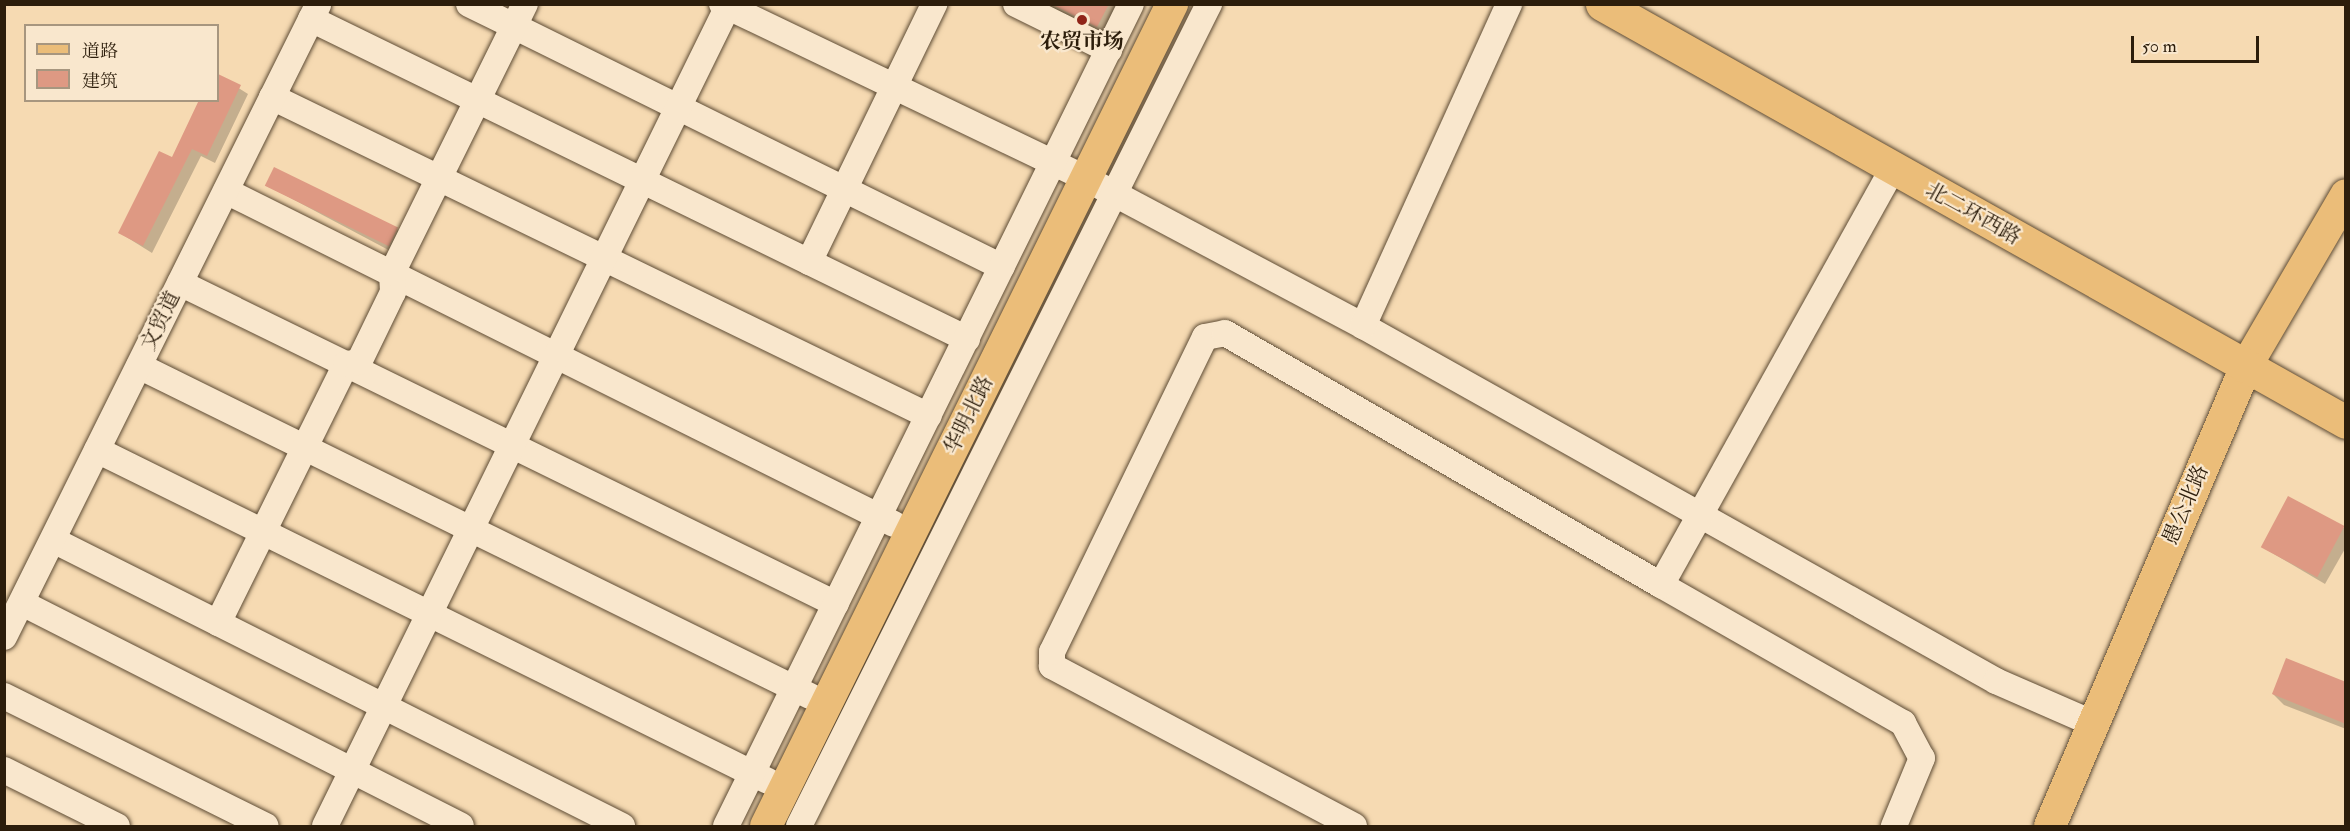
<!DOCTYPE html>
<html>
<head>
<meta charset="utf-8">
<style>
  body { margin:0 }
  #map { position:relative; width:2350px; height:831px; overflow:hidden; background:#f6dab2; font-family:"IM FELL Double Pica","Noto Serif SC",serif }
  div>[style] { position:absolute }
  .shadow>* { inset:0; background:#0003 }
  .building>* { inset:0; background:#de9983; transform-origin:0 0 }
  .roads { filter:drop-shadow(0 0 2px #5e4c35) drop-shadow(0 0 2px #5e4c35) }
  .minor>* { height:26px; margin:-13px; padding:0 13px; transform-origin:13px; border-radius:13px; background:#f9e7cd }
  .major>* { height:32px; margin:-16px; padding:0 16px; transform-origin:16px; border-radius:16px; background:#ebbd79 }
  .highway>* { height:33px; margin:-16.5px; padding:0 16.5px; transform-origin:16.5px; border-radius:16.5px; background:#ebbd79 }
  .dots>* { width:16px; height:16px; translate:-50% -50%; box-sizing:border-box; border:3px solid #f9e7cd; border-radius:50% }
  span { translate:-50% -50%; white-space:nowrap; text-align:center; line-height:1.15; -webkit-text-stroke:4.5px #f9e7cd; paint-order:stroke }
  .poi-label { font-size:21px; color:#2c1d0b; font-weight:700 }
  .street-label { font-size:21px; color:#2c1d0b }
  .frame { position:absolute; inset:0; border:6px solid #2c1d0b; pointer-events:none }
  .legend { position:absolute; left:24px; top:24px; width:195px; height:78px; box-sizing:border-box; background:#f9e7cd; border:2px solid #a7967f; margin:0; padding:8px 10px; list-style:none; font-size:18px; color:#2c1d0b }
  .legend li { display:flex; align-items:center; gap:12px; height:30px }
  .legend b { width:30px; border:2px solid #a7967f }
  .scale { position:absolute; left:2131px; top:36px; width:128px; height:27px; box-sizing:border-box; border:3px solid #2c1d0b; border-top:0; padding-left:8px; font-size:18px; line-height:21px; white-space:nowrap; color:#2c1d0b; -webkit-text-stroke:4px #f9e7cd; paint-order:stroke }
</style>
</head>
<body>
<div id="map">
  <div class="shadow">
    <i style="clip-path:polygon(1042px 4px,1124px 4px,1108px 37px)"></i>
    <i style="clip-path:polygon(218px 75px,248px 94px,215px 163px,201px 156px,152px 253px,120px 233px,218px 100px)"></i>
    <i style="clip-path:polygon(266px 185px,397px 229px,405px 237px,396px 254px)"></i>
    <i style="clip-path:polygon(2289px 498px,2346px 529px,2346px 547px,2325px 584px,2262px 547px)"></i>
    <i style="clip-path:polygon(2346px 684px,2346px 729px,2284px 705px,2273px 694px)"></i>
  </div>
  <div class="building">
    <i style="clip-path:polygon(1051px 4px,1109px 4px,1097px 27px)"></i>
    <i style="clip-path:polygon(218px 74px,241px 85px,207px 156px,192px 149px,143px 246px,118px 233px,159px 151px,172px 157px,199px 100px,218px 100px)"></i>
    <i style="left:274px;top:167px;width:138px;height:21px;rotate:26deg"></i>
    <i style="left:2288px;top:496px;width:64px;height:58px;rotate:28deg"></i>
    <i style="clip-path:polygon(2286px 658px,2346px 682px,2346px 724px,2272px 694px)"></i>
  </div>
  <div class="roads">
    <div class="minor">
      <i style="left:469px;top:4px;width:594px;rotate:26.26deg"></i>
      <i style="left:722px;top:4px;width:403px;rotate:25.6deg"></i>
      <i style="left:1085px;top:178px;width:315px;rotate:28deg"></i>
      <i style="left:1363px;top:326px;width:726px;rotate:29.28deg"></i>
      <i style="left:1996px;top:681px;width:105px;rotate:23.6deg"></i>
      <i style="left:1016px;top:4px;width:104px;rotate:26.3deg"></i>
      <i style="left:311px;top:19px;width:730px;rotate:26deg"></i>
      <i style="left:272px;top:97px;width:730px;rotate:25.9deg"></i>
      <i style="left:226px;top:191px;width:746px;rotate:26.5deg"></i>
      <i style="left:809px;top:262px;width:287px;rotate:-64.1deg"></i>
      <i style="left:180px;top:283px;width:730px;rotate:26.07deg"></i>
      <i style="left:1363px;top:326px;width:354px;rotate:-65.6deg"></i>
      <i style="left:139px;top:366px;width:748px;rotate:26.19deg"></i>
      <i style="left:97px;top:450px;width:748px;rotate:26.26deg"></i>
      <i style="left:53px;top:540px;width:637px;rotate:26.69deg"></i>
      <i style="left:1661px;top:585px;width:279px;rotate:29.7deg"></i>
      <i style="left:1903px;top:723px;width:40px;rotate:62deg"></i>
      <i style="left:1922px;top:758px;width:74px;rotate:112.4deg"></i>
      <i style="left:22px;top:603px;width:492px;rotate:26.9deg"></i>
      <i style="left:218px;top:623px;width:289px;rotate:-63.7deg"></i>
      <i style="left:346px;top:364px;width:13px;rotate:-9deg"></i>
      <i style="left:359px;top:362px;width:78px;rotate:-64.1deg"></i>
      <i style="left:393px;top:292px;width:19px;rotate:-93deg"></i>
      <i style="left:392px;top:273px;width:300px;rotate:-63.7deg"></i>
      <i style="left:4px;top:637px;width:706px;rotate:-63.58deg"></i>
      <i style="left:4px;top:696px;width:292px;rotate:26.4deg"></i>
      <i style="left:4px;top:770px;width:126px;rotate:26.4deg"></i>
      <i style="left:325px;top:826px;width:916px;rotate:-63.83deg"></i>
      <i style="left:726px;top:826px;width:916px;rotate:-63.77deg"></i>
      <i style="left:799px;top:826px;width:919px;rotate:-63.49deg"></i>
      <i style="left:1354px;top:826px;width:342px;rotate:-152.1deg"></i>
      <i style="left:1052px;top:666px;width:14px;rotate:-90deg"></i>
      <i style="left:1052px;top:652px;width:350px;rotate:-64.1deg"></i>
      <i style="left:1205px;top:337px;width:20px;rotate:-11deg"></i>
      <i style="left:1225px;top:333px;width:504px;rotate:30.03deg"></i>
      <i style="left:1661px;top:585px;width:476px;rotate:-60.9deg"></i>
    </div>
    <div class="major">
      <i style="left:766px;top:826px;width:917px;rotate:-63.71deg"></i>
      <i style="left:2050px;top:826px;width:498px;rotate:-66.9deg"></i>
      <i style="left:2245px;top:368px;width:200px;rotate:-59.7deg"></i>
    </div>
    <div class="highway">
      <i style="left:1602px;top:4px;width:853px;rotate:29.33deg"></i>
    </div>
  </div>
  <div class="dots">
    <i style="left:1082px;top:20px;background:#8f2418"></i>
  </div>
  <div class="poi-label">
    <span style="left:1082px;top:42px">农贸市场</span>
  </div>
  <div class="street-label">
    <span style="left:1973px;top:214px;rotate:29deg">北二环西路</span>
    <span style="left:161px;top:321px;rotate:-64deg">文贸道</span>
    <span style="left:969px;top:415px;rotate:-64deg">华明北路</span>
    <span style="left:2186px;top:505px;rotate:-67deg">愚公北路</span>
  </div>
  <div class="frame"></div>
  <ul class="legend">
  <li><b style="height:8px;background:#ebbd79"></b>道路</li>
  <li><b style="height:16px;background:#de9983"></b>建筑</li>
  </ul>
  <div class="scale">50 m</div>
</div>
</body>
</html>
